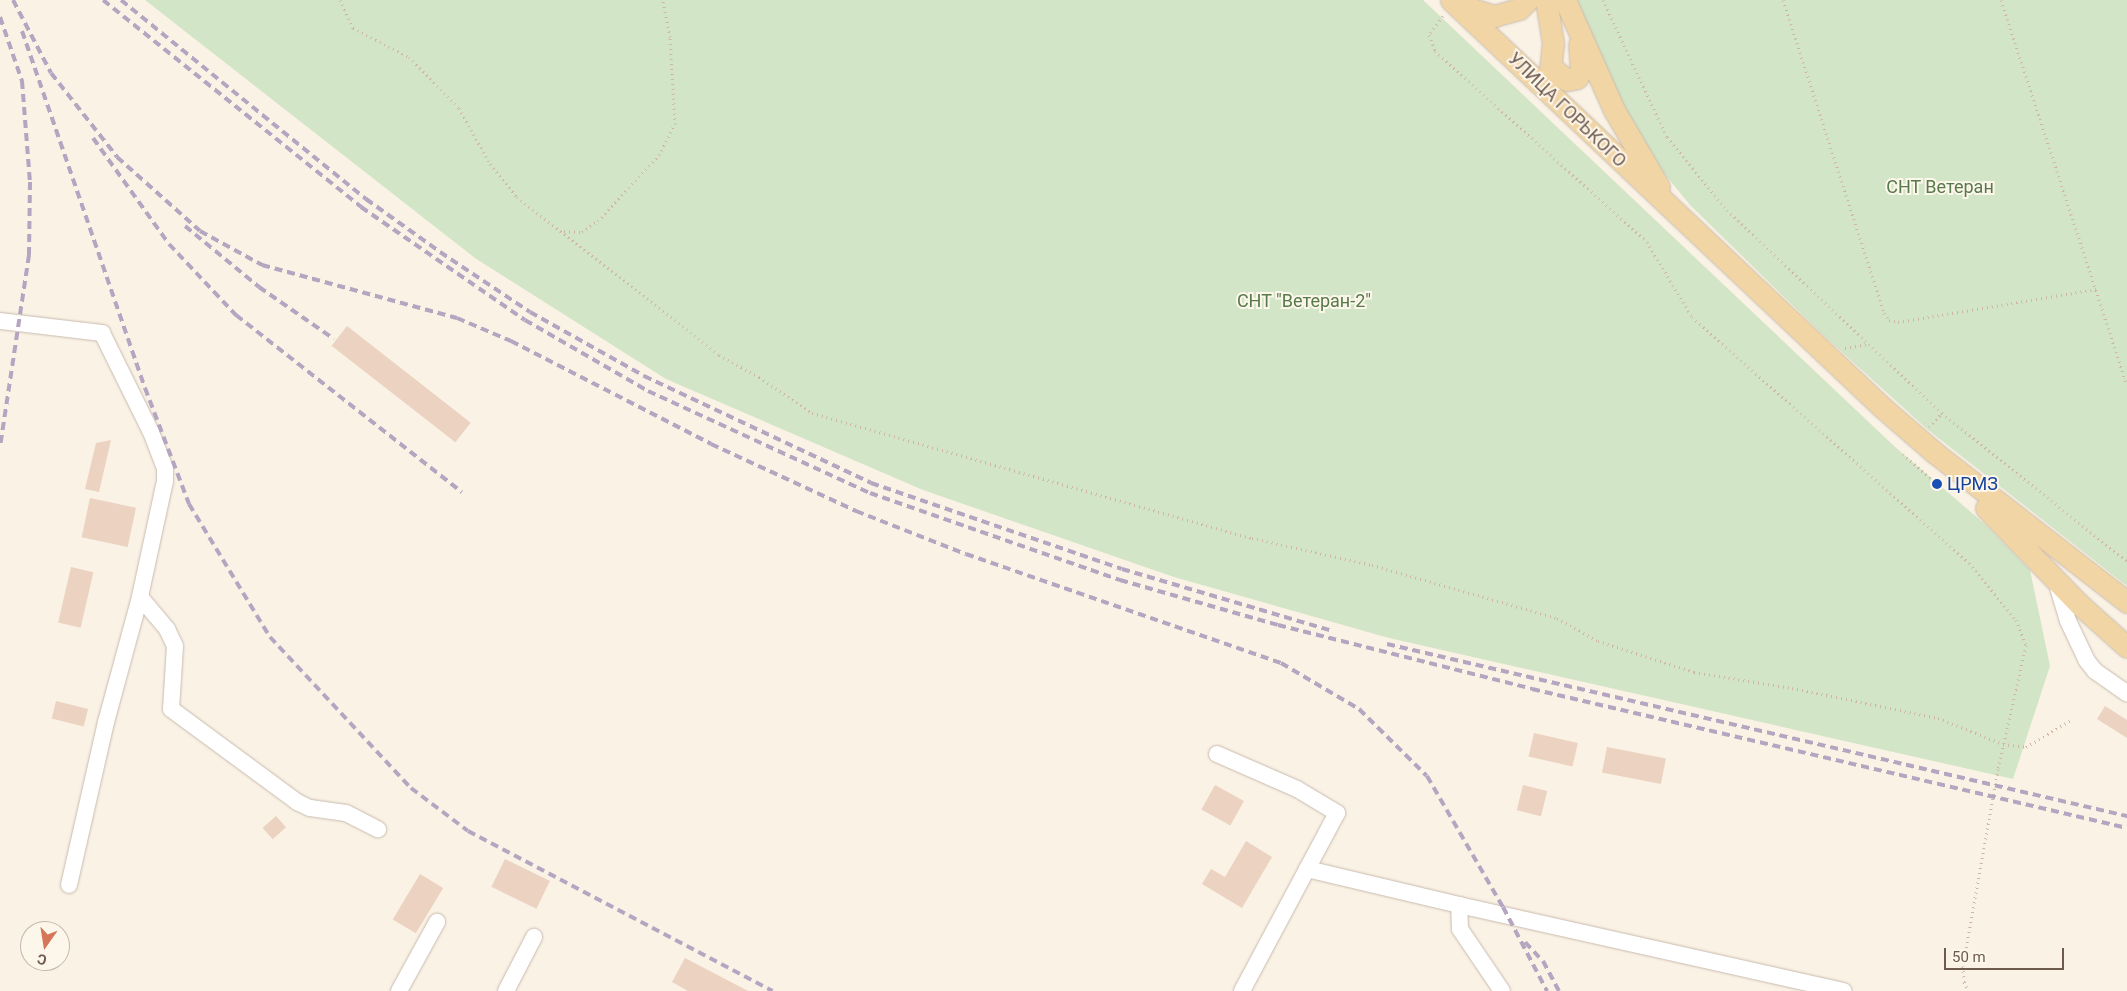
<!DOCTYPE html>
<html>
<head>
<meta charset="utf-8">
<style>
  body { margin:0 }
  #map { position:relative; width:2127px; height:991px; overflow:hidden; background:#f9f2e5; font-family:Roboto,sans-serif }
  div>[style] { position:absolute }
  .green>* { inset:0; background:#d2e5c6 }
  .building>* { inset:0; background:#ecd2c0; transform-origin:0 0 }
  .path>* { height:3px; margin-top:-1.5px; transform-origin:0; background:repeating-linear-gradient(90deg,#d0b5a4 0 1px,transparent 0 5px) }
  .roads { filter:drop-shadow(0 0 1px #c9baad) drop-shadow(0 0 1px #c9baad) }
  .minor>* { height:16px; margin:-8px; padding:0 8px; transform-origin:8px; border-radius:8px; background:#fff }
  .major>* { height:21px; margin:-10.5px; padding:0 10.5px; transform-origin:10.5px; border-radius:10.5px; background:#f1d5a5 }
  .rail>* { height:4px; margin-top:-2px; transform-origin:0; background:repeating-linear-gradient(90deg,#b5a5c1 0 8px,transparent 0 13px) }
  .dots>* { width:14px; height:14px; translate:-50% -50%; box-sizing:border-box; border:2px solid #fdf6eb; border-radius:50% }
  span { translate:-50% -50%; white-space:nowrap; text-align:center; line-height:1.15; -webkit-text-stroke:4px #fdf6eb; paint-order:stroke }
  .street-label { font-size:18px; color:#6f5a4e }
  .park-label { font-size:18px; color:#577a4a }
  .transit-label { font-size:18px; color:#164399 }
  .left { translate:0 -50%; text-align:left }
  .north { position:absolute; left:20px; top:921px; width:50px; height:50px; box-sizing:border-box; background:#fdf6eb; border:1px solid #c4b8ac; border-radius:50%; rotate:193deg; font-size:14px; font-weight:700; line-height:20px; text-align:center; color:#6f5a4e }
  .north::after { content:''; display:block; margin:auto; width:18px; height:22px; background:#d57659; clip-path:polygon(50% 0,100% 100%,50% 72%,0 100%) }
  .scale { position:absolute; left:1944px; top:948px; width:120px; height:22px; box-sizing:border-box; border:2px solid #6f5a4e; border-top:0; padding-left:6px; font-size:15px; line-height:18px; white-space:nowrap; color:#6f5a4e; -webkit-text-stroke:4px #fdf6eb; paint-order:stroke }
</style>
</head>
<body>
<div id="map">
  <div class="green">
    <i style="clip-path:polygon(145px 0,1423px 0,1894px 446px,1987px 526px,2030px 570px,2050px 666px,2013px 779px,1389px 638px,1174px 577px,923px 490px,666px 379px,475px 258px)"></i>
    <i style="clip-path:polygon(1576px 0,2127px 0,2127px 586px,1927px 429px,1822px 334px,1690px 205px,1663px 172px,1619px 98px)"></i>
  </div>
  <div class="building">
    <i style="left:347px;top:326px;width:157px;height:25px;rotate:38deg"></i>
    <i style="clip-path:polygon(111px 440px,99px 492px,85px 489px,96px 443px)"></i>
    <i style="left:90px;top:498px;width:47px;height:40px;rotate:12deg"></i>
    <i style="left:71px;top:567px;width:23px;height:57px;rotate:13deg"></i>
    <i style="left:56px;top:701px;width:33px;height:18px;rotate:14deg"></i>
    <i style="clip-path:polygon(2105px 706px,2127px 720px,2127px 738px,2097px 719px)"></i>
    <i style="left:1534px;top:733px;width:45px;height:24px;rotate:13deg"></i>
    <i style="left:1607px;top:747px;width:60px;height:26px;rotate:11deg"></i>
    <i style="left:1215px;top:785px;width:33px;height:28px;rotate:29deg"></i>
    <i style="left:1523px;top:785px;width:25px;height:26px;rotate:14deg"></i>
    <i style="left:276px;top:816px;width:15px;height:18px;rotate:48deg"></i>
    <i style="clip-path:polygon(1246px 841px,1272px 857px,1242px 908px,1202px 884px,1211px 869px,1225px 877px)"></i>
    <i style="left:505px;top:859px;width:50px;height:31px;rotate:26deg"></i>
    <i style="left:420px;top:874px;width:27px;height:53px;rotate:31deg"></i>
    <i style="clip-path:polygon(685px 958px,748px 991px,688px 991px,672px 982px)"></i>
  </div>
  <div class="path">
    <i style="left:340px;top:0;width:31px;rotate:65deg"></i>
    <i style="left:353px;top:28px;width:63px;rotate:27.4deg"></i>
    <i style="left:409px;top:57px;width:71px;rotate:45.6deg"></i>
    <i style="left:459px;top:108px;width:64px;rotate:61deg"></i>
    <i style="left:490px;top:164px;width:43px;rotate:50.7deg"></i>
    <i style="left:517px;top:197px;width:256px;rotate:38deg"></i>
    <i style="left:719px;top:355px;width:46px;rotate:28.8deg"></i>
    <i style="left:759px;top:377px;width:64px;rotate:34.2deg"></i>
    <i style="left:812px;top:413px;width:457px;rotate:15.9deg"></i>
    <i style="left:1252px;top:538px;width:123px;rotate:12.7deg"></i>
    <i style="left:1372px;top:565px;width:192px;rotate:16deg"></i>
    <i style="left:1557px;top:618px;width:47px;rotate:29.3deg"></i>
    <i style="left:1598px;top:641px;width:101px;rotate:17.9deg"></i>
    <i style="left:1694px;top:672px;width:99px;rotate:9.3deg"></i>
    <i style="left:1792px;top:688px;width:149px;rotate:11.6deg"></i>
    <i style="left:1938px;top:718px;width:70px;rotate:21.8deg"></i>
    <i style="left:2003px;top:744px;width:23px;rotate:7deg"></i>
    <i style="left:2026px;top:747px;width:52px;rotate:-31deg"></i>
    <i style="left:1603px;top:0;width:151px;rotate:65deg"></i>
    <i style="left:1667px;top:137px;width:94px;rotate:50.6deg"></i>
    <i style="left:1727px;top:210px;width:296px;rotate:43.4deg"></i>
    <i style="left:1942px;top:413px;width:237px;rotate:38.7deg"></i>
    <i style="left:1783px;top:0;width:329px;rotate:72.1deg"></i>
    <i style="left:1884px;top:313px;width:9px;rotate:54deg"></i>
    <i style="left:1889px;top:320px;width:9px;rotate:13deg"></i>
    <i style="left:1898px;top:322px;width:202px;rotate:-9.4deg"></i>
    <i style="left:2001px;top:0;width:405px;rotate:71.9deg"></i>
    <i style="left:1443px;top:16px;width:24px;rotate:126deg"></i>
    <i style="left:1429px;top:35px;width:17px;rotate:69deg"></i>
    <i style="left:1435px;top:51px;width:285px;rotate:42deg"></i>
    <i style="left:1647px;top:242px;width:87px;rotate:59deg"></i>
    <i style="left:1692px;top:317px;width:370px;rotate:41.6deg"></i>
    <i style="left:1969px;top:563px;width:74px;rotate:50.5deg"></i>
    <i style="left:2016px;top:620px;width:27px;rotate:68deg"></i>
    <i style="left:2026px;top:645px;width:127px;rotate:102.7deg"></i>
    <i style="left:1998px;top:769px;width:200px;rotate:100.1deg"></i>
    <i style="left:1963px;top:966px;width:16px;rotate:86deg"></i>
    <i style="left:1964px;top:982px;width:10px;rotate:61deg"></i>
    <i style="left:564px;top:231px;width:18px;rotate:3deg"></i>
    <i style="left:582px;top:232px;width:19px;rotate:-35deg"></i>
    <i style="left:598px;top:221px;width:90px;rotate:-47.3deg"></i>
    <i style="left:659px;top:155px;width:35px;rotate:-63deg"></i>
    <i style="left:675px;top:124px;width:87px;rotate:-93.3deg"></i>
    <i style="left:670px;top:37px;width:38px;rotate:-101deg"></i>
    <i style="left:1845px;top:348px;width:23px;rotate:-10deg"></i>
    <i style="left:1929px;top:427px;width:19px;rotate:-47deg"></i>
    <i style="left:1903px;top:454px;width:45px;rotate:41.4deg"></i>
  </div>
  <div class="roads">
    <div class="minor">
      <i style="left:0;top:321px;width:103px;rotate:6.7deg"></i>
      <i style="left:102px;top:333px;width:110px;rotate:63.7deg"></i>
      <i style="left:151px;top:432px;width:39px;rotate:69deg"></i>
      <i style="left:165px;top:468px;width:13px;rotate:90deg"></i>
      <i style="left:165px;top:481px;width:119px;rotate:102.2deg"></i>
      <i style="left:140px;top:597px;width:130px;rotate:105.2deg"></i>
      <i style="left:106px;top:722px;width:167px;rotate:102.8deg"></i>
      <i style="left:2056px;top:581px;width:42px;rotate:73.3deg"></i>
      <i style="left:2068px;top:621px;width:44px;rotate:64.6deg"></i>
      <i style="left:2087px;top:661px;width:13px;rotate:51deg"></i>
      <i style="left:2095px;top:671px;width:39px;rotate:35deg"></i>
      <i style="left:140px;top:597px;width:42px;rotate:49.8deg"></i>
      <i style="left:167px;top:629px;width:19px;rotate:65deg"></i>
      <i style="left:175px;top:646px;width:63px;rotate:93.6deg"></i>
      <i style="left:171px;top:709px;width:157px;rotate:36.4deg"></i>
      <i style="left:297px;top:802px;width:14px;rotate:25deg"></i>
      <i style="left:310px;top:808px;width:36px;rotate:8deg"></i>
      <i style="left:346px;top:813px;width:36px;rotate:27deg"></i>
      <i style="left:1217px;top:754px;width:87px;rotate:23.6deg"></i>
      <i style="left:1297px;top:789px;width:47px;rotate:31deg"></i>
      <i style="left:1337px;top:813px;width:202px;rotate:118.1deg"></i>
      <i style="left:1307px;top:869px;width:156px;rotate:13.3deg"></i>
      <i style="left:399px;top:991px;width:79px;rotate:-61.2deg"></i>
      <i style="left:506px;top:991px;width:61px;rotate:-62.6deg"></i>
      <i style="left:1502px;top:991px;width:75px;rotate:-124.1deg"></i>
      <i style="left:1460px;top:929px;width:24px;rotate:-92deg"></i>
      <i style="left:1459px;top:905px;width:394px;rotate:12.6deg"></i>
    </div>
    <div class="major">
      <i style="left:1451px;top:0;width:594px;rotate:43.36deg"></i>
      <i style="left:1883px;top:408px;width:69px;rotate:40.9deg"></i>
      <i style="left:1935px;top:453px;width:243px;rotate:37.8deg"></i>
      <i style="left:1546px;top:0;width:44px;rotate:80.8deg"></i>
      <i style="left:1553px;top:43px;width:46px;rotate:96.2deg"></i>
      <i style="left:1565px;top:0;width:120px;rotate:66deg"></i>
      <i style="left:1614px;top:110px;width:89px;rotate:59.7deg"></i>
      <i style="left:1462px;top:6px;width:34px;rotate:17deg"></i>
      <i style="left:1494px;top:16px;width:26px;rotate:-16deg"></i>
      <i style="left:1519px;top:9px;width:13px;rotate:-45deg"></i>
      <i style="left:1552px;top:68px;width:19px;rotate:39deg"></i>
      <i style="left:1567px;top:80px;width:10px;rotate:-11deg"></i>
      <i style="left:1577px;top:78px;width:9px;rotate:-63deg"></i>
      <i style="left:1581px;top:70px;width:26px;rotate:-94deg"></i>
      <i style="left:1986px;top:508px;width:134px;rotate:45.9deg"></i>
      <i style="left:2079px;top:604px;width:64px;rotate:41.9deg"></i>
    </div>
  </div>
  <div class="rail">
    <i style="left:13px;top:0;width:82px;rotate:62.5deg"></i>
    <i style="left:51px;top:73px;width:107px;rotate:51.8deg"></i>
    <i style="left:117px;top:157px;width:111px;rotate:41.7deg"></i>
    <i style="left:200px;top:231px;width:71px;rotate:28.7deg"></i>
    <i style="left:262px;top:265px;width:202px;rotate:15.2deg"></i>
    <i style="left:457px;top:318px;width:59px;rotate:23.1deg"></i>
    <i style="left:511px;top:341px;width:225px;rotate:27.2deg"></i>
    <i style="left:711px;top:444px;width:160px;rotate:24.8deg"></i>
    <i style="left:856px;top:511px;width:118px;rotate:21.4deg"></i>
    <i style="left:966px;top:554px;width:333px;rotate:19.1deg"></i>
    <i style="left:1281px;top:663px;width:91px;rotate:30.5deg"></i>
    <i style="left:1359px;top:709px;width:95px;rotate:44.6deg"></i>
    <i style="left:1427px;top:776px;width:151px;rotate:59.9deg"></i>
    <i style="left:1503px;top:907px;width:95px;rotate:62.4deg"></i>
    <i style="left:103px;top:0;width:331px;rotate:38.7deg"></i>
    <i style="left:361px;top:207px;width:199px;rotate:34.6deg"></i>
    <i style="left:525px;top:320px;width:142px;rotate:30deg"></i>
    <i style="left:648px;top:391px;width:244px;rotate:24.7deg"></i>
    <i style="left:870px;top:493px;width:265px;rotate:19.2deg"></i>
    <i style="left:1120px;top:580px;width:164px;rotate:15.9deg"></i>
    <i style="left:1278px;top:625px;width:262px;rotate:14.1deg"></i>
    <i style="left:1532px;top:689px;width:611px;rotate:13.15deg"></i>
    <i style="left:121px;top:0;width:316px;rotate:39.1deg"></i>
    <i style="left:366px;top:199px;width:91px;rotate:35.6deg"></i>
    <i style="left:440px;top:252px;width:108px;rotate:33.7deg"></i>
    <i style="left:530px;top:312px;width:131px;rotate:29.3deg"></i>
    <i style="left:644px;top:376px;width:251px;rotate:25.2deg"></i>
    <i style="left:871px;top:483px;width:265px;rotate:18.9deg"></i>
    <i style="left:1122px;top:569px;width:220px;rotate:16.4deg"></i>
    <i style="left:0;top:17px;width:68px;rotate:71deg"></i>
    <i style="left:22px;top:81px;width:101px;rotate:85.5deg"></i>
    <i style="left:30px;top:182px;width:73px;rotate:90.8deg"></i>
    <i style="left:29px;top:255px;width:193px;rotate:98.6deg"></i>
    <i style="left:22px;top:31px;width:378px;rotate:71deg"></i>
    <i style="left:145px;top:388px;width:124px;rotate:69.2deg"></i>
    <i style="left:189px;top:504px;width:156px;rotate:58.7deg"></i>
    <i style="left:270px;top:637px;width:207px;rotate:47deg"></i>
    <i style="left:411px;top:788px;width:71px;rotate:37deg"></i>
    <i style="left:468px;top:831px;width:344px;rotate:27.7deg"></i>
    <i style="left:93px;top:138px;width:130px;rotate:54.4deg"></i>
    <i style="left:169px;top:244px;width:98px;rotate:46.7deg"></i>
    <i style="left:236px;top:315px;width:287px;rotate:38.1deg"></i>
    <i style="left:185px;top:226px;width:96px;rotate:39.5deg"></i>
    <i style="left:259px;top:287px;width:91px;rotate:34.7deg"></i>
    <i style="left:1387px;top:644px;width:760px;rotate:13.09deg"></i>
    <i style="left:1525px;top:942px;width:26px;rotate:47deg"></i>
    <i style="left:1543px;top:961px;width:34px;rotate:62deg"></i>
  </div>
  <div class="dots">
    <i style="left:1937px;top:484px;background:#1a4fb4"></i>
  </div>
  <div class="street-label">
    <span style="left:1567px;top:110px;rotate:44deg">УЛИЦА ГОРЬКОГО</span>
  </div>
  <div class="park-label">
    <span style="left:1940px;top:187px">СНТ Ветеран</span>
    <span style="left:1304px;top:301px">СНТ "Ветеран-2"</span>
  </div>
  <div class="transit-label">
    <span class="left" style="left:1947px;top:484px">ЦРМЗ</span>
  </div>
  <div class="north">С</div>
  <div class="scale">50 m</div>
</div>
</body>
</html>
